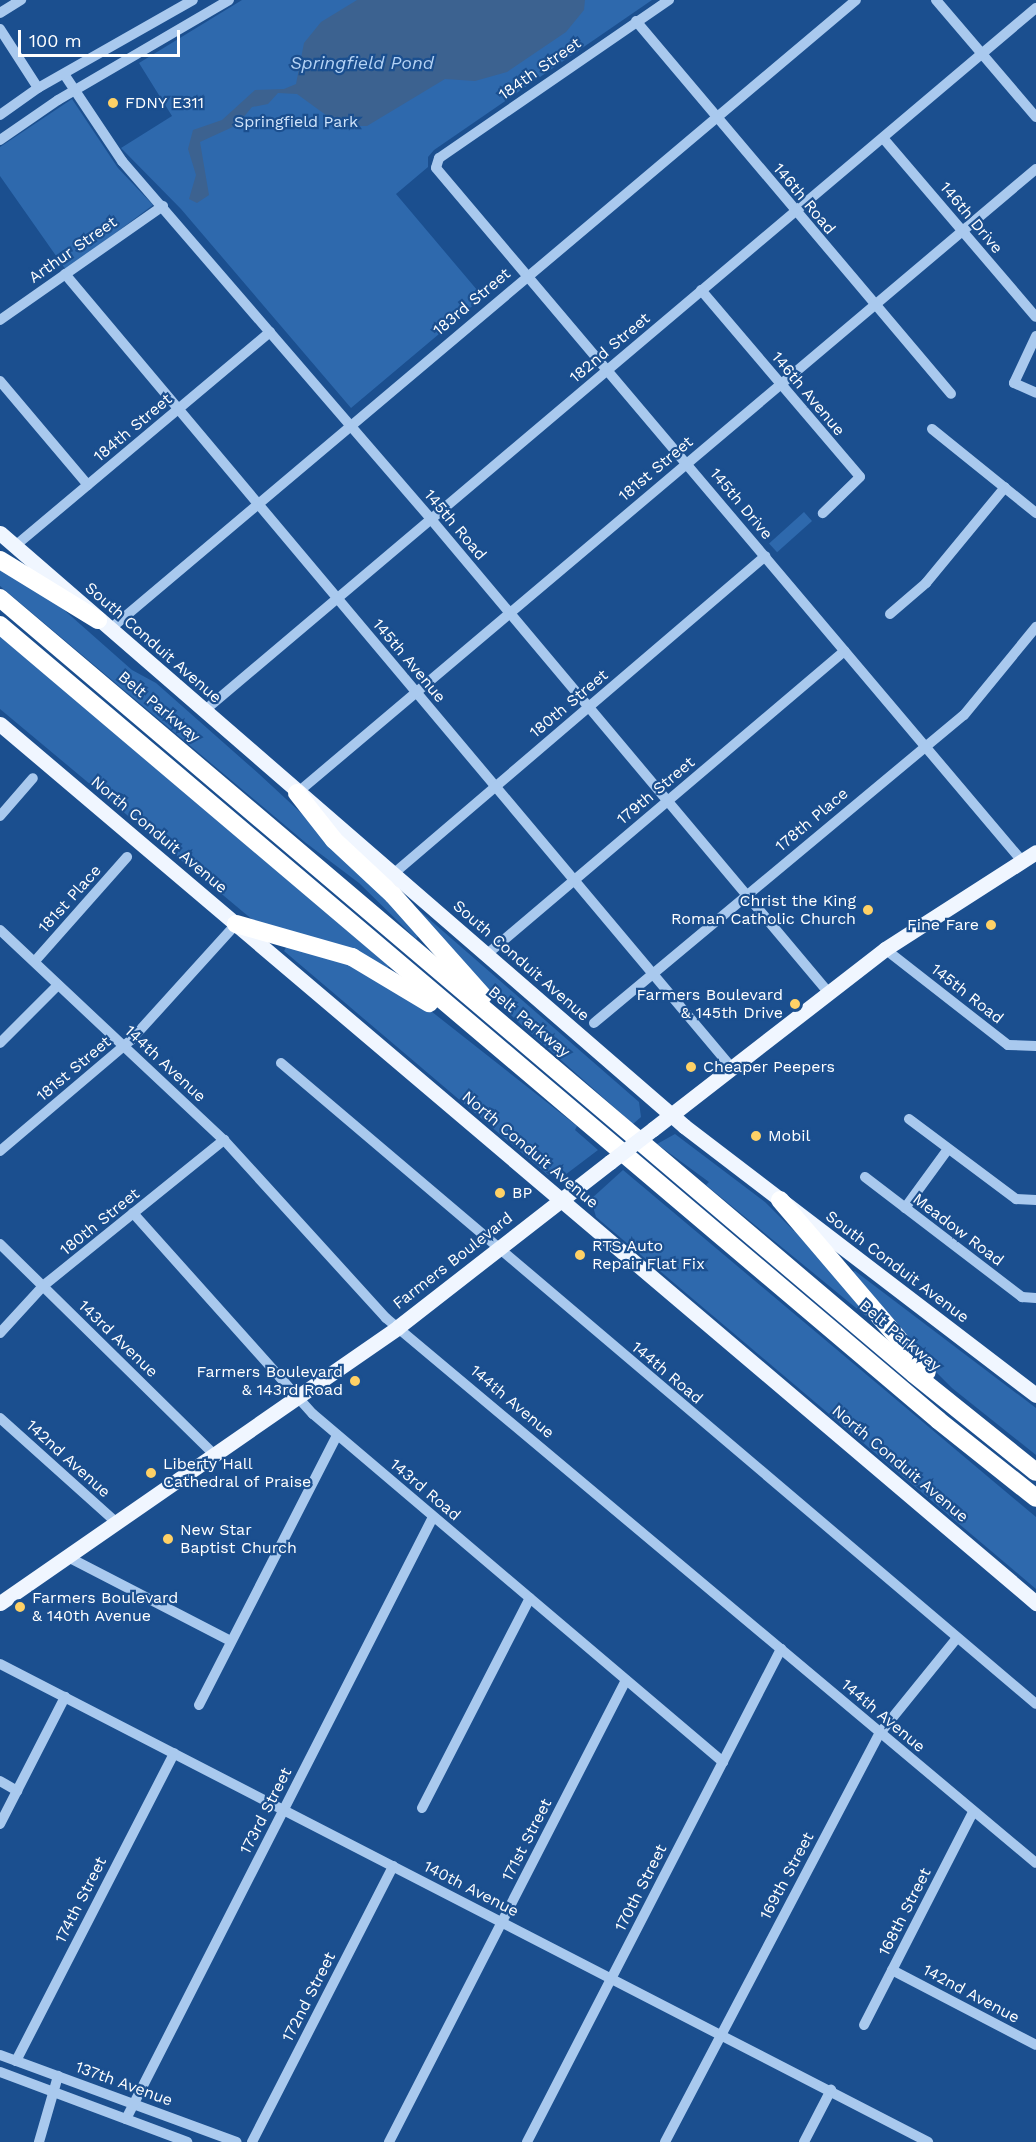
<!DOCTYPE html>
<html>
<head>
<meta charset="utf-8">
<style>
  body { margin:0 }
  #map { position:relative; width:1036px; height:2142px; overflow:hidden; background:#1b4f8f; font-family:"Work Sans",sans-serif }
  div>[style] { position:absolute }
  .green>* { inset:0; background:#2e69ad; transform-origin:0 0 }
  .water>* { inset:0; background:#3c6290 }
  .minor>* { height:10px; margin:-5px; padding:0 5px; transform-origin:5px; border-radius:5px; background:#a9c9ee }
  .major>* { height:15px; margin:-7.5px; padding:0 7.5px; transform-origin:7.5px; border-radius:7.5px; background:#f0f6ff }
  .highway>* { height:18px; margin:-9px; padding:0 9px; transform-origin:9px; border-radius:9px; background:#fff }
  .major-bridge>* { height:15px; margin:-7.5px; padding:0 7.5px; transform-origin:7.5px; border-radius:7.5px; background:#f0f6ff }
  .dots>* { width:16px; height:16px; translate:-50% -50%; box-sizing:border-box; border:3px solid #1b4f8f; border-radius:50% }
  span { translate:-50% -50%; white-space:nowrap; text-align:center; line-height:1.15; -webkit-text-stroke:4.5px #1b4f8f; paint-order:stroke }
  .street-label { font-size:16px; color:#fff }
  .poi-label { font-size:16px; color:#fff }
  .left { translate:0 -50%; text-align:left }
  .right { translate:-100% -50%; text-align:right }
  .park-label { font-size:16px; color:#cfe3fa }
  .water-label { font-size:18px; color:#b5d3f5; font-style:italic }
  .scale { position:absolute; left:18px; top:30px; width:162px; height:27px; box-sizing:border-box; border:3px solid #fff; border-top:0; padding-left:8px; font-size:18px; line-height:21px; white-space:nowrap; color:#fff; -webkit-text-stroke:4px #1b4f8f; paint-order:stroke }
</style>
</head>
<body>
<div id="map">
  <div class="green">
    <i style="clip-path:polygon(242px 0,652px 0,434px 150px,428px 157px,428px 167px,396px 194px,483px 297px,351px 408px,181px 209px,121px 148px,172px 116px,139px 63px)"></i>
    <i style="clip-path:polygon(72px 99px,118px 168px,153px 205px,66px 270px,0 176px,0 147px)"></i>
    <i style="left:804px;top:512px;width:12px;height:47px;rotate:48deg"></i>
    <i style="clip-path:polygon(0 565px,63px 609px,132px 670px,156px 683px,259px 774px,365px 872px,419px 935px,416px 939px,359px 883px,306px 843px,0 586px)"></i>
    <i style="clip-path:polygon(0 636px,389px 966px,387px 969px,254px 921px,0 709px)"></i>
    <i style="clip-path:polygon(413px 905px,639px 1102px,641px 1117px,633px 1124px,517px 1021px,469px 973px)"></i>
    <i style="clip-path:polygon(288px 944px,350px 961px,422px 1004px,577px 1126px,575px 1130px,598px 1150px,565px 1175px,548px 1175px,284px 951px)"></i>
    <i style="clip-path:polygon(675px 1134px,765px 1202px,794px 1231px,798px 1228px,867px 1317px,706px 1185px,709px 1182px,657px 1144px)"></i>
    <i style="clip-path:polygon(623px 1170px,1036px 1517px,1036px 1589px,596px 1217px,591px 1199px)"></i>
    <i style="clip-path:polygon(855px 1271px,1036px 1408px,1036px 1455px,952px 1388px,915px 1351px,852px 1272px)"></i>
  </div>
  <div class="water">
    <i style="clip-path:polygon(357px 0,585px 0,584px 10px,566px 32px,507px 72px,475px 81px,445px 79px,367px 126px,341px 126px,297px 94px,278px 93px,268px 104px,252px 107px,237px 125px,200px 142px,209px 195px,197px 203px,189px 199px,196px 175px,188px 149px,193px 130px,222px 120px,255px 90px,284px 89px,296px 84px,304px 43px,321px 22px)"></i>
  </div>
  <div class="minor">
    <i style="left:669px;top:0;width:279px;rotate:145.5deg"></i>
    <i style="left:439px;top:158px;width:10px;rotate:107deg"></i>
    <i style="left:436px;top:168px;width:908px;rotate:49.78deg"></i>
    <i style="left:936px;top:0;width:154px;rotate:49.5deg"></i>
    <i style="left:0;top:13px;width:25px;rotate:-32deg"></i>
    <i style="left:636px;top:21px;width:488px;rotate:49.8deg"></i>
    <i style="left:0;top:29px;width:70px;rotate:57.2deg"></i>
    <i style="left:64px;top:74px;width:105px;rotate:56.3deg"></i>
    <i style="left:122px;top:161px;width:472px;rotate:49.2deg"></i>
    <i style="left:430px;top:518px;width:619px;rotate:49.98deg"></i>
    <i style="left:0;top:115px;width:47px;rotate:-35.4deg"></i>
    <i style="left:38px;top:88px;width:178px;rotate:-29.6deg"></i>
    <i style="left:883px;top:138px;width:235px;rotate:49.5deg"></i>
    <i style="left:0;top:140px;width:70px;rotate:-34.6deg"></i>
    <i style="left:58px;top:100px;width:198px;rotate:-30.3deg"></i>
    <i style="left:65px;top:274px;width:1036px;rotate:49.97deg"></i>
    <i style="left:701px;top:290px;width:245px;rotate:49.6deg"></i>
    <i style="left:860px;top:477px;width:52px;rotate:135.8deg"></i>
    <i style="left:0;top:320px;width:199px;rotate:-35deg"></i>
    <i style="left:1036px;top:336px;width:52px;rotate:115.1deg"></i>
    <i style="left:1014px;top:383px;width:24px;rotate:24deg"></i>
    <i style="left:0;top:381px;width:136px;rotate:49.8deg"></i>
    <i style="left:932px;top:429px;width:134px;rotate:38.9deg"></i>
    <i style="left:15px;top:546px;width:333px;rotate:-40deg"></i>
    <i style="left:890px;top:614px;width:48px;rotate:-40.7deg"></i>
    <i style="left:926px;top:583px;width:124px;rotate:-50.5deg"></i>
    <i style="left:109px;top:630px;width:977px;rotate:-40.14deg"></i>
    <i style="left:204px;top:711px;width:1089px;rotate:-40.2deg"></i>
    <i style="left:297px;top:793px;width:967px;rotate:-40.18deg"></i>
    <i style="left:0;top:816px;width:50px;rotate:-49deg"></i>
    <i style="left:392px;top:875px;width:491px;rotate:-40.5deg"></i>
    <i style="left:0;top:930px;width:307px;rotate:43.2deg"></i>
    <i style="left:224px;top:1140px;width:241px;rotate:47.7deg"></i>
    <i style="left:386px;top:1318px;width:848px;rotate:39.98deg"></i>
    <i style="left:885px;top:949px;width:156px;rotate:38deg"></i>
    <i style="left:1008px;top:1045px;width:28px;rotate:2deg"></i>
    <i style="left:486px;top:955px;width:470px;rotate:-40.3deg"></i>
    <i style="left:35px;top:961px;width:139px;rotate:-48.5deg"></i>
    <i style="left:594px;top:1023px;width:481px;rotate:-39.8deg"></i>
    <i style="left:964px;top:715px;width:114px;rotate:-50.7deg"></i>
    <i style="left:0;top:1043px;width:82px;rotate:-45deg"></i>
    <i style="left:281px;top:1063px;width:990px;rotate:40.33deg"></i>
    <i style="left:909px;top:1119px;width:134px;rotate:36.8deg"></i>
    <i style="left:1016px;top:1199px;width:20px;rotate:3deg"></i>
    <i style="left:0;top:1151px;width:172px;rotate:-40.3deg"></i>
    <i style="left:131px;top:1040px;width:156px;rotate:-47.8deg"></i>
    <i style="left:865px;top:1177px;width:198px;rotate:37.4deg"></i>
    <i style="left:1022px;top:1297px;width:14px;rotate:4deg"></i>
    <i style="left:905px;top:1208px;width:73px;rotate:-53.9deg"></i>
    <i style="left:133px;top:1213px;width:270px;rotate:48.2deg"></i>
    <i style="left:313px;top:1414px;width:538px;rotate:40.32deg"></i>
    <i style="left:0;top:1244px;width:301px;rotate:44.5deg"></i>
    <i style="left:0;top:1333px;width:64px;rotate:-47.5deg"></i>
    <i style="left:43px;top:1286px;width:233px;rotate:-38.9deg"></i>
    <i style="left:0;top:1418px;width:157px;rotate:41.9deg"></i>
    <i style="left:68px;top:1557px;width:183px;rotate:27.3deg"></i>
    <i style="left:0;top:1664px;width:1044px;rotate:27.25deg"></i>
    <i style="left:199px;top:1705px;width:303px;rotate:-62.9deg"></i>
    <i style="left:0;top:1781px;width:20px;rotate:30deg"></i>
    <i style="left:422px;top:1808px;width:236px;rotate:-62.8deg"></i>
    <i style="left:0;top:1824px;width:143px;rotate:-62.9deg"></i>
    <i style="left:892px;top:1970px;width:162px;rotate:27.5deg"></i>
    <i style="left:864px;top:2025px;width:239px;rotate:-62.9deg"></i>
    <i style="left:0;top:2055px;width:252px;rotate:20.2deg"></i>
    <i style="left:16px;top:2061px;width:346px;rotate:-62.8deg"></i>
    <i style="left:0;top:2072px;width:200px;rotate:20.5deg"></i>
    <i style="left:126px;top:2119px;width:676px;rotate:-62.98deg"></i>
    <i style="left:39px;top:2142px;width:69px;rotate:-73.9deg"></i>
    <i style="left:252px;top:2142px;width:310px;rotate:-62.9deg"></i>
    <i style="left:389px;top:2142px;width:519px;rotate:-62.84deg"></i>
    <i style="left:527px;top:2142px;width:555px;rotate:-62.74deg"></i>
    <i style="left:665px;top:2142px;width:462px;rotate:-62.3deg"></i>
    <i style="left:880px;top:1733px;width:122px;rotate:-51deg"></i>
    <i style="left:804px;top:2142px;width:59px;rotate:-62.6deg"></i>
  </div>
  <div class="major">
    <i style="left:0;top:533px;width:905px;rotate:40.92deg"></i>
    <i style="left:684px;top:1126px;width:443px;rotate:37.4deg"></i>
    <i style="left:0;top:724px;width:1359px;rotate:40.31deg"></i>
    <i style="left:653px;top:1129px;width:294px;rotate:-37.8deg"></i>
    <i style="left:885px;top:949px;width:179px;rotate:-32.7deg"></i>
    <i style="left:0;top:1603px;width:484px;rotate:-34.7deg"></i>
    <i style="left:398px;top:1327px;width:269px;rotate:-37.9deg"></i>
  </div>
  <div class="highway">
    <i style="left:0;top:560px;width:115px;rotate:31.5deg"></i>
    <i style="left:0;top:598px;width:1199px;rotate:40.33deg"></i>
    <i style="left:914px;top:1374px;width:156px;rotate:38.8deg"></i>
    <i style="left:0;top:625px;width:1230px;rotate:40.28deg"></i>
    <i style="left:938px;top:1420px;width:125px;rotate:38.5deg"></i>
    <i style="left:297px;top:793px;width:60px;rotate:51.8deg"></i>
    <i style="left:334px;top:840px;width:81px;rotate:43deg"></i>
    <i style="left:393px;top:895px;width:135px;rotate:48.3deg"></i>
    <i style="left:236px;top:924px;width:121px;rotate:15.9deg"></i>
    <i style="left:352px;top:957px;width:90px;rotate:30.9deg"></i>
    <i style="left:780px;top:1200px;width:226px;rotate:49.5deg"></i>
  </div>
  <div class="major-bridge">
    <i style="left:610px;top:1162px;width:54px;rotate:-37.5deg"></i>
  </div>
  <div class="dots">
    <i style="left:113px;top:103px;background:#ffd166"></i>
    <i style="left:868px;top:910px;background:#ffd166"></i>
    <i style="left:991px;top:925px;background:#ffd166"></i>
    <i style="left:795px;top:1004px;background:#ffd166"></i>
    <i style="left:691px;top:1067px;background:#ffd166"></i>
    <i style="left:756px;top:1136px;background:#ffd166"></i>
    <i style="left:500px;top:1193px;background:#ffd166"></i>
    <i style="left:580px;top:1255px;background:#ffd166"></i>
    <i style="left:355px;top:1381px;background:#ffd166"></i>
    <i style="left:151px;top:1473px;background:#ffd166"></i>
    <i style="left:168px;top:1539px;background:#ffd166"></i>
    <i style="left:20px;top:1607px;background:#ffd166"></i>
  </div>
  <div class="street-label">
    <span style="left:540px;top:69px;rotate:-35deg">184th Street</span>
    <span style="left:804px;top:199px;rotate:50deg">146th Road</span>
    <span style="left:971px;top:218px;rotate:50deg">146th Drive</span>
    <span style="left:73px;top:250px;rotate:-35deg">Arthur Street</span>
    <span style="left:472px;top:302px;rotate:-40deg">183rd Street</span>
    <span style="left:610px;top:348px;rotate:-40deg">182nd Street</span>
    <span style="left:808px;top:394px;rotate:50deg">146th Avenue</span>
    <span style="left:133px;top:428px;rotate:-40deg">184th Street</span>
    <span style="left:656px;top:469px;rotate:-40deg">181st Street</span>
    <span style="left:741px;top:504px;rotate:50deg">145th Drive</span>
    <span style="left:455px;top:525px;rotate:50deg">145th Road</span>
    <span style="left:153px;top:643px;rotate:41deg">South Conduit Avenue</span>
    <span style="left:409px;top:661px;rotate:50deg">145th Avenue</span>
    <span style="left:569px;top:704px;rotate:-40deg">180th Street</span>
    <span style="left:159px;top:707px;rotate:40deg">Belt Parkway</span>
    <span style="left:656px;top:791px;rotate:-40deg">179th Street</span>
    <span style="left:812px;top:820px;rotate:-40deg">178th Place</span>
    <span style="left:159px;top:835px;rotate:40deg">North Conduit Avenue</span>
    <span style="left:70px;top:899px;rotate:-48deg">181st Place</span>
    <span style="left:521px;top:961px;rotate:41deg">South Conduit Avenue</span>
    <span style="left:967px;top:994px;rotate:38deg">145th Road</span>
    <span style="left:529px;top:1022px;rotate:40deg">Belt Parkway</span>
    <span style="left:165px;top:1064px;rotate:43deg">144th Avenue</span>
    <span style="left:74px;top:1069px;rotate:-40deg">181st Street</span>
    <span style="left:530px;top:1150px;rotate:40deg">North Conduit Avenue</span>
    <span style="left:100px;top:1222px;rotate:-39deg">180th Street</span>
    <span style="left:958px;top:1230px;rotate:37deg">Meadow Road</span>
    <span style="left:453px;top:1261px;rotate:-38deg">Farmers Boulevard</span>
    <span style="left:897px;top:1267px;rotate:37deg">South Conduit Avenue</span>
    <span style="left:900px;top:1336px;rotate:40deg">Belt Parkway</span>
    <span style="left:118px;top:1339px;rotate:44deg">143rd Avenue</span>
    <span style="left:667px;top:1373px;rotate:40deg">144th Road</span>
    <span style="left:512px;top:1402px;rotate:40deg">144th Avenue</span>
    <span style="left:68px;top:1459px;rotate:42deg">142nd Avenue</span>
    <span style="left:900px;top:1464px;rotate:40deg">North Conduit Avenue</span>
    <span style="left:425px;top:1490px;rotate:40deg">143rd Road</span>
    <span style="left:883px;top:1716px;rotate:40deg">144th Avenue</span>
    <span style="left:266px;top:1811px;rotate:-63deg">173rd Street</span>
    <span style="left:527px;top:1840px;rotate:-63deg">171st Street</span>
    <span style="left:787px;top:1876px;rotate:-62deg">169th Street</span>
    <span style="left:641px;top:1888px;rotate:-63deg">170th Street</span>
    <span style="left:471px;top:1889px;rotate:27deg">140th Avenue</span>
    <span style="left:81px;top:1900px;rotate:-63deg">174th Street</span>
    <span style="left:905px;top:1912px;rotate:-63deg">168th Street</span>
    <span style="left:971px;top:1994px;rotate:28deg">142nd Avenue</span>
    <span style="left:309px;top:1997px;rotate:-63deg">172nd Street</span>
    <span style="left:124px;top:2084px;rotate:20deg">137th Avenue</span>
  </div>
  <div class="poi-label">
    <span class="left" style="left:125px;top:103px">FDNY E311</span>
    <span class="right" style="left:856px;top:910px">Christ the King<br>Roman Catholic Church</span>
    <span class="right" style="left:979px;top:925px">Fine Fare</span>
    <span class="right" style="left:783px;top:1004px">Farmers Boulevard<br>&amp; 145th Drive</span>
    <span class="left" style="left:703px;top:1067px">Cheaper Peepers</span>
    <span class="left" style="left:768px;top:1136px">Mobil</span>
    <span class="left" style="left:512px;top:1193px">BP</span>
    <span class="left" style="left:592px;top:1255px">RTS Auto<br>Repair Flat Fix</span>
    <span class="right" style="left:343px;top:1381px">Farmers Boulevard<br>&amp; 143rd Road</span>
    <span class="left" style="left:163px;top:1473px">Liberty Hall<br>Cathedral of Praise</span>
    <span class="left" style="left:180px;top:1539px">New Star<br>Baptist Church</span>
    <span class="left" style="left:32px;top:1607px">Farmers Boulevard<br>&amp; 140th Avenue</span>
  </div>
  <div class="park-label">
    <span style="left:296px;top:122px">Springfield Park</span>
  </div>
  <div class="water-label">
    <span style="left:362px;top:63px">Springfield Pond</span>
  </div>
  <div class="scale">100 m</div>
</div>
</body>
</html>
